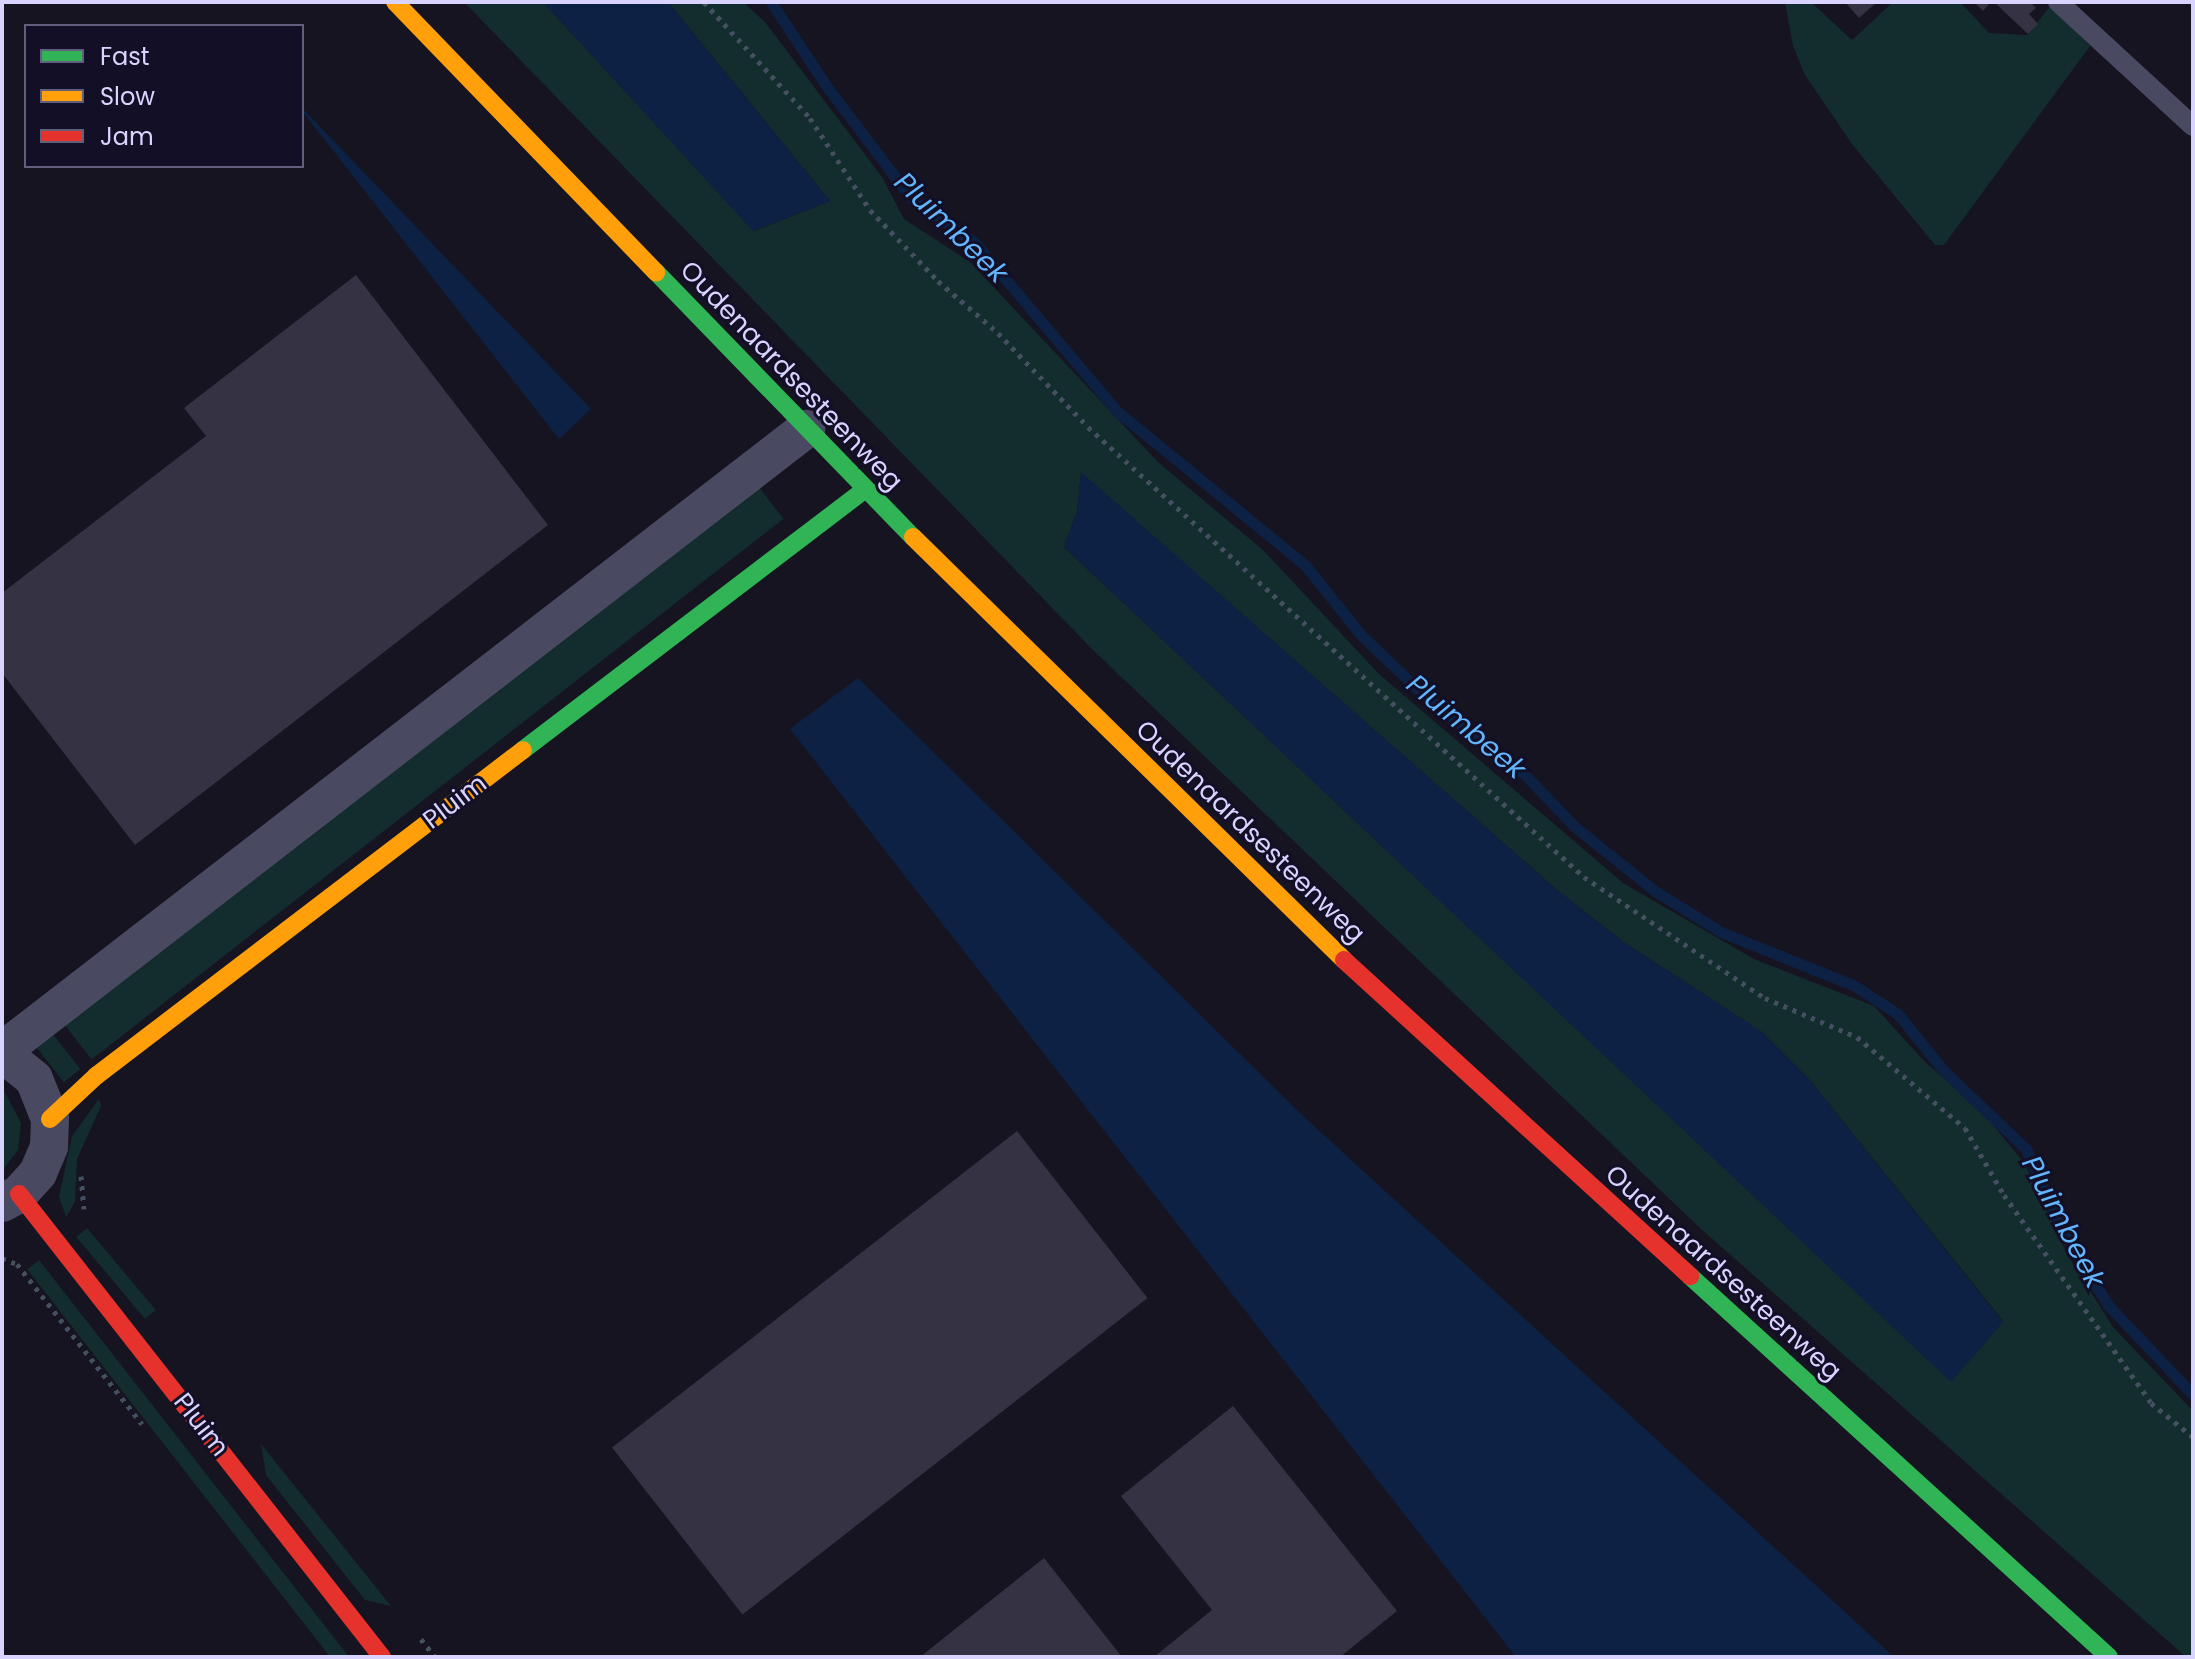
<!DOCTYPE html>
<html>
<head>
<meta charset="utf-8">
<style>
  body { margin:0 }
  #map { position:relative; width:2195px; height:1659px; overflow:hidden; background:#161421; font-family:Poppins,sans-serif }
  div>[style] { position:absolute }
  .green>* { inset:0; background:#132c2d; transform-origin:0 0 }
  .water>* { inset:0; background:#0d2144 }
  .stream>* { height:11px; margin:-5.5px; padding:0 5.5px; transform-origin:5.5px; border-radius:5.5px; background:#0d2144 }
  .building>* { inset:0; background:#343243; transform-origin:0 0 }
  .path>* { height:5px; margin-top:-2.5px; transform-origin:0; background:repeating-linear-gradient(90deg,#44505f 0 4px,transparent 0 10px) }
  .lane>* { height:20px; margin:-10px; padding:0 10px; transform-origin:10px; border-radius:10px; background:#4a4962 }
  .street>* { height:38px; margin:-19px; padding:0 19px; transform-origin:19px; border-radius:19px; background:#4a4962 }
  .fast>* { height:18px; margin:-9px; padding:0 9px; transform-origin:9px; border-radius:9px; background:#30b455 }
  .slow>* { height:18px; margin:-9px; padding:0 9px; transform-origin:9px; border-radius:9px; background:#ff9f0a }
  .jam>* { height:18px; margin:-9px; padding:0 9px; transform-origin:9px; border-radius:9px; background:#e5322d }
  span { translate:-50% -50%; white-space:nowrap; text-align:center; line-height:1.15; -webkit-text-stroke:6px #130f26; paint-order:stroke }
  .street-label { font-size:26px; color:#d9d4ff }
  .water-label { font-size:28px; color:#62b6ff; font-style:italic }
  .frame { position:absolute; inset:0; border:4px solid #d9d4ff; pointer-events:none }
  .legend { position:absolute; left:24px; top:24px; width:280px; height:144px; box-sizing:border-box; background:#130f26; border:2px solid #625e7d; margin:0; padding:10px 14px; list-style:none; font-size:24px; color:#d9d4ff }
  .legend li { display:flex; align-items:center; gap:16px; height:40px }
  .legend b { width:40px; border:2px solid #625e7d }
</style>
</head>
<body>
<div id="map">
  <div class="green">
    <i style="clip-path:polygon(evenodd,464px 2px,543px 2px,754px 231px,830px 201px,668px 2px,743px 2px,765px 22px,882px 177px,904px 219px,970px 262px,1159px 463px,1263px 550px,1379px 674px,1623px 883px,1754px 959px,1874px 1006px,1925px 1062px,1979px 1108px,2025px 1164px,2068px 1256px,2113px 1327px,2193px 1411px,2193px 1657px,2186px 1657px,1700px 1228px,1094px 651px,464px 2px,1081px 473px,1557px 890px,1622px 941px,1762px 1032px,1809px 1079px,2003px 1321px,1951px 1381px,1064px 547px,1077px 512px,1081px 473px)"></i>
    <i style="clip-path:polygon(1785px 2px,1811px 2px,1852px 40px,1893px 2px,1960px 2px,1989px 33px,2028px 35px,2050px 6px,2090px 46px,1944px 245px,1935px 245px,1852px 144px,1805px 75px,1793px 46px)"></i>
    <i style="left:754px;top:481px;width:48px;height:878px;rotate:52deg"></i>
    <i style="left:52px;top:1033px;width:46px;height:21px;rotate:52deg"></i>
    <i style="clip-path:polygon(2px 1087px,21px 1123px,18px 1150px,2px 1171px)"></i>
    <i style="clip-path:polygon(99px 1099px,101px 1106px,77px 1159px,75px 1202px,66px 1217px,59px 1197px,72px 1136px)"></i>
    <i style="left:87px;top:1228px;width:107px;height:14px;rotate:50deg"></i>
    <i style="left:39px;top:1260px;width:507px;height:15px;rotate:52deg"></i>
    <i style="clip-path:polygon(261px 1444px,391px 1606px,365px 1600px,266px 1475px)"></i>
  </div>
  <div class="water">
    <i style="clip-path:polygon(543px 2px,668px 2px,830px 201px,753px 231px)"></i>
    <i style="clip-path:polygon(302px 108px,591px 409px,559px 439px,302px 111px)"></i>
    <i style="clip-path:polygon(1081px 472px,1557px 890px,1622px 941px,1762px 1032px,1809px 1079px,2003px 1322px,1951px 1382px,1064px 547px,1077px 512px)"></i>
    <i style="clip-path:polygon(858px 678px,1302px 1115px,1894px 1657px,1516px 1657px,790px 729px)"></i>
  </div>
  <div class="stream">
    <i style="left:771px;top:2px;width:102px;rotate:56.6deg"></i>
    <i style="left:827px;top:87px;width:141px;rotate:52.8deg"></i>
    <i style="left:912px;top:199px;width:77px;rotate:34.9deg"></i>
    <i style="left:975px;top:243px;width:221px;rotate:49.8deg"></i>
    <i style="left:1118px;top:412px;width:242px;rotate:39.3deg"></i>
    <i style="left:1305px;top:565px;width:90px;rotate:51.3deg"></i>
    <i style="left:1361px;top:635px;width:90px;rotate:43.6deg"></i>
    <i style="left:1426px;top:697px;width:126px;rotate:38.2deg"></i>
    <i style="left:1525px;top:775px;width:72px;rotate:46.1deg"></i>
    <i style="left:1575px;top:827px;width:102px;rotate:38.7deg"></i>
    <i style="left:1655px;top:891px;width:78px;rotate:31.8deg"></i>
    <i style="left:1721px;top:932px;width:144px;rotate:21.9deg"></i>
    <i style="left:1855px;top:986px;width:51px;rotate:33.1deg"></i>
    <i style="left:1898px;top:1014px;width:72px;rotate:51.2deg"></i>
    <i style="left:1943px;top:1070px;width:115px;rotate:43.6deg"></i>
    <i style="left:2026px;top:1149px;width:91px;rotate:66deg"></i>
    <i style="left:2063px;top:1232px;width:86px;rotate:58.3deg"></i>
    <i style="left:2108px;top:1305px;width:124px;rotate:46.6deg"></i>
  </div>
  <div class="building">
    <i style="clip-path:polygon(1845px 2px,1877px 2px,1859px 18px)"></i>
    <i style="clip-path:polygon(1974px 2px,1991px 2px,1983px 11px)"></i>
    <i style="clip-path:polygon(1994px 2px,2030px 2px,2036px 8px,2029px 14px,2038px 24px,2028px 34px)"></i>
    <i style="clip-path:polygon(356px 275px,548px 525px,135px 845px,2px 673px,2px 593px,206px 436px,184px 408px)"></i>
    <i style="left:1017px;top:1131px;width:212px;height:514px;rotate:52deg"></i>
    <i style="clip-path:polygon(1233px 1406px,1397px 1611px,1340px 1657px,1154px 1657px,1212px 1610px,1121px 1496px)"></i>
    <i style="clip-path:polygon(1044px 1558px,1122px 1657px,920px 1657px)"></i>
  </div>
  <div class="path">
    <i style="left:704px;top:2px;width:157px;rotate:47.6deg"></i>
    <i style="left:810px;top:118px;width:110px;rotate:56.9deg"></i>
    <i style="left:870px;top:210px;width:98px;rotate:46.2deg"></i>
    <i style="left:938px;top:281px;width:79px;rotate:40.9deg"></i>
    <i style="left:998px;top:333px;width:130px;rotate:46.2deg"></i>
    <i style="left:1088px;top:427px;width:670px;rotate:42.22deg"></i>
    <i style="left:1584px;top:877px;width:218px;rotate:33.8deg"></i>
    <i style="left:1765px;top:998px;width:100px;rotate:23deg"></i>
    <i style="left:1857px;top:1037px;width:141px;rotate:40.1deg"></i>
    <i style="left:1965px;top:1128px;width:78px;rotate:59.8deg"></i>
    <i style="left:2004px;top:1195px;width:255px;rotate:54.7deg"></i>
    <i style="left:2151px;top:1403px;width:54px;rotate:39deg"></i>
    <i style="left:81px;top:1176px;width:33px;rotate:85deg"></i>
    <i style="left:2px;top:1258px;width:16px;rotate:22deg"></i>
    <i style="left:17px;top:1264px;width:203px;rotate:52deg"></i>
    <i style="left:421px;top:1639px;width:23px;rotate:52deg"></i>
  </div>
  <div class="lane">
    <i style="left:2058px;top:2px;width:183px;rotate:42.6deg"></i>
  </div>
  <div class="street">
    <i style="left:2px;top:1051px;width:1017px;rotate:-37.73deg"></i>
    <i style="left:2px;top:1053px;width:41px;rotate:39.1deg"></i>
    <i style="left:34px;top:1079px;width:43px;rotate:68.2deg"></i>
    <i style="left:50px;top:1119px;width:28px;rotate:92deg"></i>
    <i style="left:49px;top:1147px;width:28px;rotate:113deg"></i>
    <i style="left:38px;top:1173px;width:28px;rotate:132deg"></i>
    <i style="left:19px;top:1194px;width:19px;rotate:152deg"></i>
  </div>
  <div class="fast">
    <i style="left:656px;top:272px;width:369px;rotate:45.9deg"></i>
    <i style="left:523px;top:750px;width:430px;rotate:-37.3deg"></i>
    <i style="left:1690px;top:1276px;width:566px;rotate:42.28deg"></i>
  </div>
  <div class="slow">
    <i style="left:395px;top:2px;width:376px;rotate:46deg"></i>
    <i style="left:913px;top:537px;width:604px;rotate:44.46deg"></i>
    <i style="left:50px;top:1119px;width:63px;rotate:-43.1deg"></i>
    <i style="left:96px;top:1076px;width:537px;rotate:-37.36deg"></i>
  </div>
  <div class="jam">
    <i style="left:1344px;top:960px;width:469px;rotate:42.4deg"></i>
    <i style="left:19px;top:1194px;width:588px;rotate:51.9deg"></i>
  </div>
  <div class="street-label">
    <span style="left:791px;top:376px;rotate:46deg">Oudenaardsesteenweg</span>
    <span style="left:455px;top:802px;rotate:-37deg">Pluim</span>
    <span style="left:1250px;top:832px;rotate:44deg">Oudenaardsesteenweg</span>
    <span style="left:1723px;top:1273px;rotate:42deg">Oudenaardsesteenweg</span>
    <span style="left:201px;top:1425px;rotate:52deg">Pluim</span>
  </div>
  <div class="water-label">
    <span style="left:951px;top:228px;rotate:44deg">Pluimbeek</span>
    <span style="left:1466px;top:727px;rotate:40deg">Pluimbeek</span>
    <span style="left:2063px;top:1222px;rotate:62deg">Pluimbeek</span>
  </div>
  <div class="frame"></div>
  <ul class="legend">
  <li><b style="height:10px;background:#30b455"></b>Fast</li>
  <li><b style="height:10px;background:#ff9f0a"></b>Slow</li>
  <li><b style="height:10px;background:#e5322d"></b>Jam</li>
  </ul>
</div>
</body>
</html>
